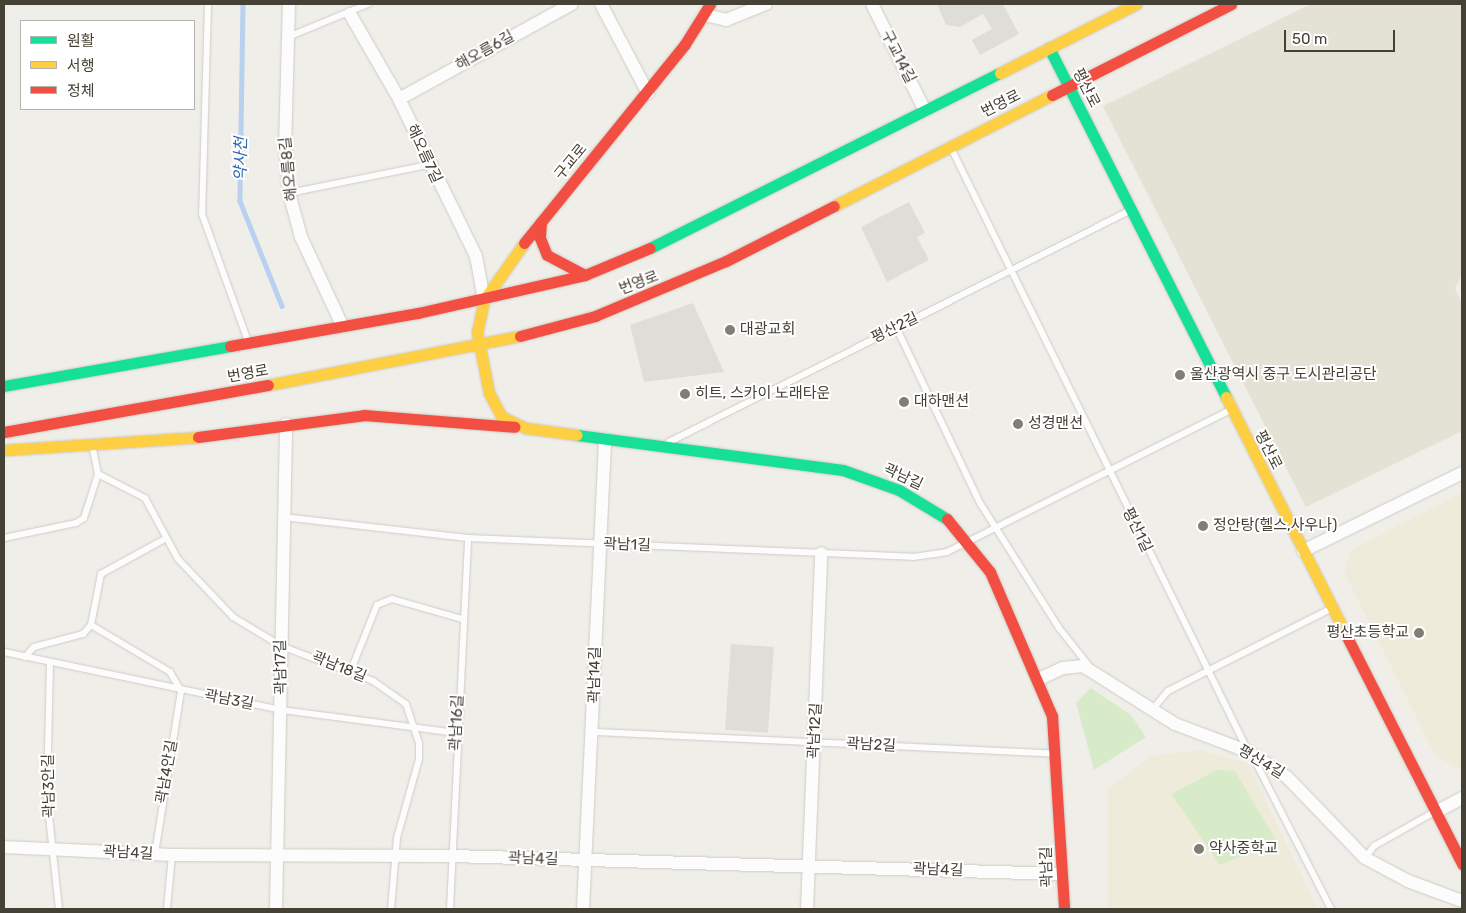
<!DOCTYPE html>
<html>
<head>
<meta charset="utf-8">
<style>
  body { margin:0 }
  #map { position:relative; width:1466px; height:913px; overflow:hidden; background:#f0eee8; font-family:Rubik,"Noto Sans KR",sans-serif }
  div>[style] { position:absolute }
  .residential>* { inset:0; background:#e4e1d5 }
  .education>* { inset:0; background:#eeebda }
  .green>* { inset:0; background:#d8ebc8 }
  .parking>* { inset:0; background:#dfddd8; transform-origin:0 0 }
  .stream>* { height:4.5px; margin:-2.25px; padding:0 2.25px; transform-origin:2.25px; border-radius:2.25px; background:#b8d1ee }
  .roads { filter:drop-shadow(0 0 1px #ceccc5) drop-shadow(0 0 1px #ceccc5) }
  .lane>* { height:6px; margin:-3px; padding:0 3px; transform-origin:3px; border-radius:3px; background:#fdfcfc }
  .street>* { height:12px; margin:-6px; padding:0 6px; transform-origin:6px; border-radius:6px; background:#fdfcfc }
  .fast>* { height:11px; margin:-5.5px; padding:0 5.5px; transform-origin:5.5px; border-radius:5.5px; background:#16e098 }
  .slow>* { height:11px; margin:-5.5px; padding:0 5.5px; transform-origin:5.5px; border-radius:5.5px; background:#ffcf43 }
  .jam>* { height:11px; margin:-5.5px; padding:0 5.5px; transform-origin:5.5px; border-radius:5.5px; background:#f24e42 }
  .dots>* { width:14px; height:14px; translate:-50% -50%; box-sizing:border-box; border:2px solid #fff; border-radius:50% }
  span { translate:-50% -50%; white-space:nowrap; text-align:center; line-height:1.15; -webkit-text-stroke:4px #fff; paint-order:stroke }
  .street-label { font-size:15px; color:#454134 }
  .poi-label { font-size:15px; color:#454134 }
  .left { translate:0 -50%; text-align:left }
  .right { translate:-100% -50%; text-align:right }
  .water-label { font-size:16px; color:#2d67b2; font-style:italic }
  .frame { position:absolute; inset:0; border:5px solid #454134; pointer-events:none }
  .legend { position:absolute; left:20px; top:20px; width:175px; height:90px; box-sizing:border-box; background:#fff; border:1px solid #b5b3ae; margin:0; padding:6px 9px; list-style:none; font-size:15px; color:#454134 }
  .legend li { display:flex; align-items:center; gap:10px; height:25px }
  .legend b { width:25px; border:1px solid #b5b3ae }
  .scale { position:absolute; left:1284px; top:30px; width:111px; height:22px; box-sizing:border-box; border:2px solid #454134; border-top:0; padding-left:6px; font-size:15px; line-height:18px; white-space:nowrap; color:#454134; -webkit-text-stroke:4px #fff; paint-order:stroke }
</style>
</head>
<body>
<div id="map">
  <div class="residential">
    <i style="clip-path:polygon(1311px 4px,1462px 4px,1462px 275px,1455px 288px,1462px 305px,1462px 431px,1306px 507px,1103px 106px)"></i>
  </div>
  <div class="education">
    <i style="clip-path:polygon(1462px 493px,1462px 770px,1436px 757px,1344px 572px,1351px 550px)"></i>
    <i style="clip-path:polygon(1199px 750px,1248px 764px,1318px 909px,1108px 909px,1108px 789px,1151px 756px)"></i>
  </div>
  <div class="green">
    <i style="clip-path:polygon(1091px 688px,1131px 715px,1146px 737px,1094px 770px,1076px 703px)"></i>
    <i style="clip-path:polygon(1217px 770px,1235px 771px,1277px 842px,1220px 865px,1171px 794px)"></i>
  </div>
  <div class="parking">
    <i style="clip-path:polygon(937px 4px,1003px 4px,1019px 34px,980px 55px,972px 40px,992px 29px,983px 14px,960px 27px,946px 25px)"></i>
    <i style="clip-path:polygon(909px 202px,925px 233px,917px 237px,929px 260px,887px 282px,861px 227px)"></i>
    <i style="clip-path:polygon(693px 303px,724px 372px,644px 382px,630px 325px)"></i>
    <i style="left:731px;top:644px;width:43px;height:86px;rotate:4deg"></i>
  </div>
  <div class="stream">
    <i style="left:243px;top:4px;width:197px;rotate:90.9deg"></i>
    <i style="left:240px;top:201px;width:113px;rotate:68.2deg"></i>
  </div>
  <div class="roads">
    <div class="lane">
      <i style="left:208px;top:4px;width:210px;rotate:91.6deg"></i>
      <i style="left:202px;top:214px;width:135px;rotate:70.1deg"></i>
      <i style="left:288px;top:37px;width:87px;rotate:-22.4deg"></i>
      <i style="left:951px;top:148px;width:670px;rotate:63.78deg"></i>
      <i style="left:289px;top:193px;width:142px;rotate:-11.4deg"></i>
      <i style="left:896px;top:327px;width:195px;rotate:64.5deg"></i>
      <i style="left:980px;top:503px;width:148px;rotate:57.7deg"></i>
      <i style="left:1059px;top:628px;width:48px;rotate:51.7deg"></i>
      <i style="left:669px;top:442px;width:515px;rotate:-26.66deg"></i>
      <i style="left:93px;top:449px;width:25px;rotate:79deg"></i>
      <i style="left:98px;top:474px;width:53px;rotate:27.1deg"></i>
      <i style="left:145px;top:498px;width:69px;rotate:61.6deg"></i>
      <i style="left:178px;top:559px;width:80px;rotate:46.5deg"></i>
      <i style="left:233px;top:617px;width:56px;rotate:31.1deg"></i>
      <i style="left:281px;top:646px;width:98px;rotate:20.8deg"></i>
      <i style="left:373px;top:681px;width:40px;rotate:34.9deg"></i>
      <i style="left:406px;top:704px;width:41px;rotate:71.6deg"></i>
      <i style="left:419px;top:743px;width:16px;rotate:90deg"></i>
      <i style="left:419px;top:759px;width:82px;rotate:105.6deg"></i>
      <i style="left:397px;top:838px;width:71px;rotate:94.8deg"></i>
      <i style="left:283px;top:517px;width:186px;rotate:6.5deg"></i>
      <i style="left:468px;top:538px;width:445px;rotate:2.4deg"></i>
      <i style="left:913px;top:557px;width:34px;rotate:-8deg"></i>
      <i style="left:947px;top:552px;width:318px;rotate:-26.6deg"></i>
      <i style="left:4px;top:538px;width:74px;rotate:-11.8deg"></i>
      <i style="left:76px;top:523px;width:9px;rotate:-32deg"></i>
      <i style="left:84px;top:518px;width:46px;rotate:-72.3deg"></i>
      <i style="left:91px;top:625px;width:92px;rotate:30.7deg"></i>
      <i style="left:170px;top:672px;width:22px;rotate:60deg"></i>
      <i style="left:181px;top:691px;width:165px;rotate:99.1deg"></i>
      <i style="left:4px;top:652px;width:284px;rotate:11.8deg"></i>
      <i style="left:282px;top:710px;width:177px;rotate:7.5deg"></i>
      <i style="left:25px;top:657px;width:13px;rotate:-48deg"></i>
      <i style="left:34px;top:647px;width:51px;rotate:-14.9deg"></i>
      <i style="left:83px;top:634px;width:12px;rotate:-48deg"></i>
      <i style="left:91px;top:625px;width:52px;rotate:-78.9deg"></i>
      <i style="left:101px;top:574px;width:73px;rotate:-28.7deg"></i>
      <i style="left:50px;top:663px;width:134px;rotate:91.3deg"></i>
      <i style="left:47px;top:797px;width:113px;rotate:83.9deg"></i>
      <i style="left:351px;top:670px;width:70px;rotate:-68.2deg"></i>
      <i style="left:377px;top:605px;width:16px;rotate:-22deg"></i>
      <i style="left:392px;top:599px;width:73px;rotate:15.9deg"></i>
      <i style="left:1152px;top:710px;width:25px;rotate:-50deg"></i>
      <i style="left:1168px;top:691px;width:184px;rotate:-26.8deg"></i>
      <i style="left:594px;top:732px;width:461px;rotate:2.7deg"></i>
      <i style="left:1254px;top:759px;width:169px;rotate:62.8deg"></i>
      <i style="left:1365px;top:858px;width:15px;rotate:-53deg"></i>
      <i style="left:1374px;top:846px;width:69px;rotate:-29.5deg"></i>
      <i style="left:167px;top:909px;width:54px;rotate:-84.7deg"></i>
      <i style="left:450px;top:909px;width:371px;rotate:-87.2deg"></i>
    </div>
    <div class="street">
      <i style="left:289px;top:4px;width:140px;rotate:91.6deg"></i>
      <i style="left:285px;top:144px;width:49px;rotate:85.3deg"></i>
      <i style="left:289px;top:193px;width:46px;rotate:74.7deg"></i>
      <i style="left:301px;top:237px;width:97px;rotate:65deg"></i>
      <i style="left:601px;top:4px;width:101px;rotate:62.2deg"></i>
      <i style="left:872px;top:4px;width:119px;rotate:63.6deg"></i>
      <i style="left:350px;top:14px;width:98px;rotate:60deg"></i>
      <i style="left:399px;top:99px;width:175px;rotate:63.9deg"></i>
      <i style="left:476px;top:256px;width:45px;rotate:79.7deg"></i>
      <i style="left:705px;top:15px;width:22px;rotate:13deg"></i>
      <i style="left:726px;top:20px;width:43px;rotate:-21.8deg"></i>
      <i style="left:399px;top:99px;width:197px;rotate:-28.8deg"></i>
      <i style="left:1303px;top:551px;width:177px;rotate:-26.1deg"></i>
      <i style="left:1039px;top:679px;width:26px;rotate:-25deg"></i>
      <i style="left:1063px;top:668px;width:20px;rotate:-6deg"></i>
      <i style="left:1083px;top:666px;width:109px;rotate:32.2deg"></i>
      <i style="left:1175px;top:724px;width:79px;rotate:20.7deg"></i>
      <i style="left:1249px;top:752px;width:45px;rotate:33.3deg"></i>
      <i style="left:1287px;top:777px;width:112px;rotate:46.1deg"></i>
      <i style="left:1365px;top:858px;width:49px;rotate:28.1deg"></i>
      <i style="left:1408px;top:881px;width:58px;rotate:20.3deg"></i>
      <i style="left:1436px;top:812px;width:30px;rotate:-28deg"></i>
      <i style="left:4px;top:847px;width:168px;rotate:2.7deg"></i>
      <i style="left:172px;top:855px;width:280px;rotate:0.2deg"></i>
      <i style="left:452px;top:856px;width:610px;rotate:1.69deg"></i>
      <i style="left:276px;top:909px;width:485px;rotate:-88.8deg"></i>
      <i style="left:583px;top:909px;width:470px;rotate:-87.3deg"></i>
      <i style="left:807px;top:909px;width:356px;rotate:-87.7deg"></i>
    </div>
    <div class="fast">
      <i style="left:1049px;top:48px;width:391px;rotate:63.1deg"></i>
      <i style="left:650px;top:248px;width:391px;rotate:-26.6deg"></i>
      <i style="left:4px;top:386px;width:230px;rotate:-10deg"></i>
      <i style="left:577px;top:435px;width:268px;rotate:7.5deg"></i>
      <i style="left:843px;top:470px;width:59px;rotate:19.7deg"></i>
      <i style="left:899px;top:490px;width:56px;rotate:31.1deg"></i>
    </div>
    <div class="slow">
      <i style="left:1000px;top:73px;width:153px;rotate:-26.9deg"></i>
      <i style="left:834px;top:206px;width:245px;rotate:-27deg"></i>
      <i style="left:524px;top:243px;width:70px;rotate:125.1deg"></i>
      <i style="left:484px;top:300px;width:33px;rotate:102deg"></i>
      <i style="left:477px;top:332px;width:62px;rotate:78.9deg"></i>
      <i style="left:489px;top:393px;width:27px;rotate:62deg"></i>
      <i style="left:502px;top:417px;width:26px;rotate:25deg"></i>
      <i style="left:526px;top:428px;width:51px;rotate:7.8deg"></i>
      <i style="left:268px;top:385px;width:257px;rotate:-11deg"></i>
      <i style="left:1226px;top:397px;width:267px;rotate:63.2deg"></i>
      <i style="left:4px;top:450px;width:194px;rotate:-3.8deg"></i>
    </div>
    <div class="jam">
      <i style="left:1052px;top:95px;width:201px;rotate:-26.9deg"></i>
      <i style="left:541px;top:222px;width:16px;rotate:94deg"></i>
      <i style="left:540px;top:238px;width:18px;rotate:68deg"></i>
      <i style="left:547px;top:255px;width:43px;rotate:27.8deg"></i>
      <i style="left:524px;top:243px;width:256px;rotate:-51deg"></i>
      <i style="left:685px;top:44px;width:47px;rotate:-58deg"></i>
      <i style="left:520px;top:336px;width:78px;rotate:-14.9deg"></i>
      <i style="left:595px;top:316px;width:142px;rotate:-22.8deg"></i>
      <i style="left:726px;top:261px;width:121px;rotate:-27deg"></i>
      <i style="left:230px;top:346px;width:191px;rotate:-10deg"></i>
      <i style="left:418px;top:313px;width:171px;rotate:-12.8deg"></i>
      <i style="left:585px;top:275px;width:70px;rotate:-22.6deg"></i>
      <i style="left:4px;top:432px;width:268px;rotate:-10.1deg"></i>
      <i style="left:198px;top:437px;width:167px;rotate:-7.5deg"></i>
      <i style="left:364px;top:415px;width:151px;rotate:4.5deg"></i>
      <i style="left:947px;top:519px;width:68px;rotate:50.9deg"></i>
      <i style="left:990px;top:572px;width:157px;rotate:66.7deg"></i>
      <i style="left:1052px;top:716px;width:193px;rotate:86.4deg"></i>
      <i style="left:1346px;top:635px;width:257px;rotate:63.1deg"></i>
    </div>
  </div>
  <div class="dots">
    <i style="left:730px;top:330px;background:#817e73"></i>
    <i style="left:1180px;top:375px;background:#817e73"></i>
    <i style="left:685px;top:394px;background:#817e73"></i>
    <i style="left:904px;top:402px;background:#817e73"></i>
    <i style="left:1018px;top:424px;background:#817e73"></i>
    <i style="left:1203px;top:526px;background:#817e73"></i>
    <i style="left:1419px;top:633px;background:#817e73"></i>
    <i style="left:1199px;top:849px;background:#817e73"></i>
  </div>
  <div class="street-label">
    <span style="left:485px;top:51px;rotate:-29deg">해오름6길</span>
    <span style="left:898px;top:57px;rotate:63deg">구교14길</span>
    <span style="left:1086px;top:88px;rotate:63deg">평산로</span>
    <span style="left:1001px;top:104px;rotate:-27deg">번영로</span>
    <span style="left:424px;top:154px;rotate:65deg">해오름7길</span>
    <span style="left:571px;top:162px;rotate:-51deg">구교로</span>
    <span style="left:289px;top:169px;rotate:-96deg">해오름8길</span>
    <span style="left:639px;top:283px;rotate:-21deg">번영로</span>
    <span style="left:895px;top:328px;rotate:-26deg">평산2길</span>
    <span style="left:248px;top:374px;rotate:-10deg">번영로</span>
    <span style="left:1268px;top:450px;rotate:63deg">평산로</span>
    <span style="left:903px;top:477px;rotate:25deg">곽남길</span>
    <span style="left:1137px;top:530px;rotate:64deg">평산1길</span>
    <span style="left:627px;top:545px;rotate:2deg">곽남1길</span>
    <span style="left:281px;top:667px;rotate:-91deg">곽남17길</span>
    <span style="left:339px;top:667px;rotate:22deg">곽남18길</span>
    <span style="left:595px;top:675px;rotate:-89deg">곽남14길</span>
    <span style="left:229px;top:700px;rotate:11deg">곽남3길</span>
    <span style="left:457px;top:723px;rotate:-87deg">곽남16길</span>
    <span style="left:815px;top:731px;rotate:-87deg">곽남12길</span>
    <span style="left:871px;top:745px;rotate:3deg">곽남2길</span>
    <span style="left:1261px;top:762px;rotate:31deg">평산4길</span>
    <span style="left:167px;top:772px;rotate:-80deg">곽남4안길</span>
    <span style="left:49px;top:786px;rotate:-91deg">곽남3안길</span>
    <span style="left:128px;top:853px;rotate:3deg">곽남4길</span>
    <span style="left:533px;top:859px;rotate:2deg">곽남4길</span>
    <span style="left:1047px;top:867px;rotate:-92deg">곽남길</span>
    <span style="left:938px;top:870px;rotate:2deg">곽남4길</span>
  </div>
  <div class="poi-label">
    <span class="left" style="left:740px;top:330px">대광교회</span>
    <span class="left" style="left:1190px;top:375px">울산광역시 중구 도시관리공단</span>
    <span class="left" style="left:695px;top:394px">히트, 스카이 노래타운</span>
    <span class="left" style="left:914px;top:402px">대하맨션</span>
    <span class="left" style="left:1028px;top:424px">성경맨션</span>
    <span class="left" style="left:1213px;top:526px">정안탕(헬스,사우나)</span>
    <span class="right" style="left:1409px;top:633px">평산초등학교</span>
    <span class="left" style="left:1209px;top:849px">약사중학교</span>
  </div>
  <div class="water-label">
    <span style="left:241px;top:159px;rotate:-89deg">약사천</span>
  </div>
  <div class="frame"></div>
  <ul class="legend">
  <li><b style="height:6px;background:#16e098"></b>원활</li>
  <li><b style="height:6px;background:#ffcf43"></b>서행</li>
  <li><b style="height:6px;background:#f24e42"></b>정체</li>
  </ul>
  <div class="scale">50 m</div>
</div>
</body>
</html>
